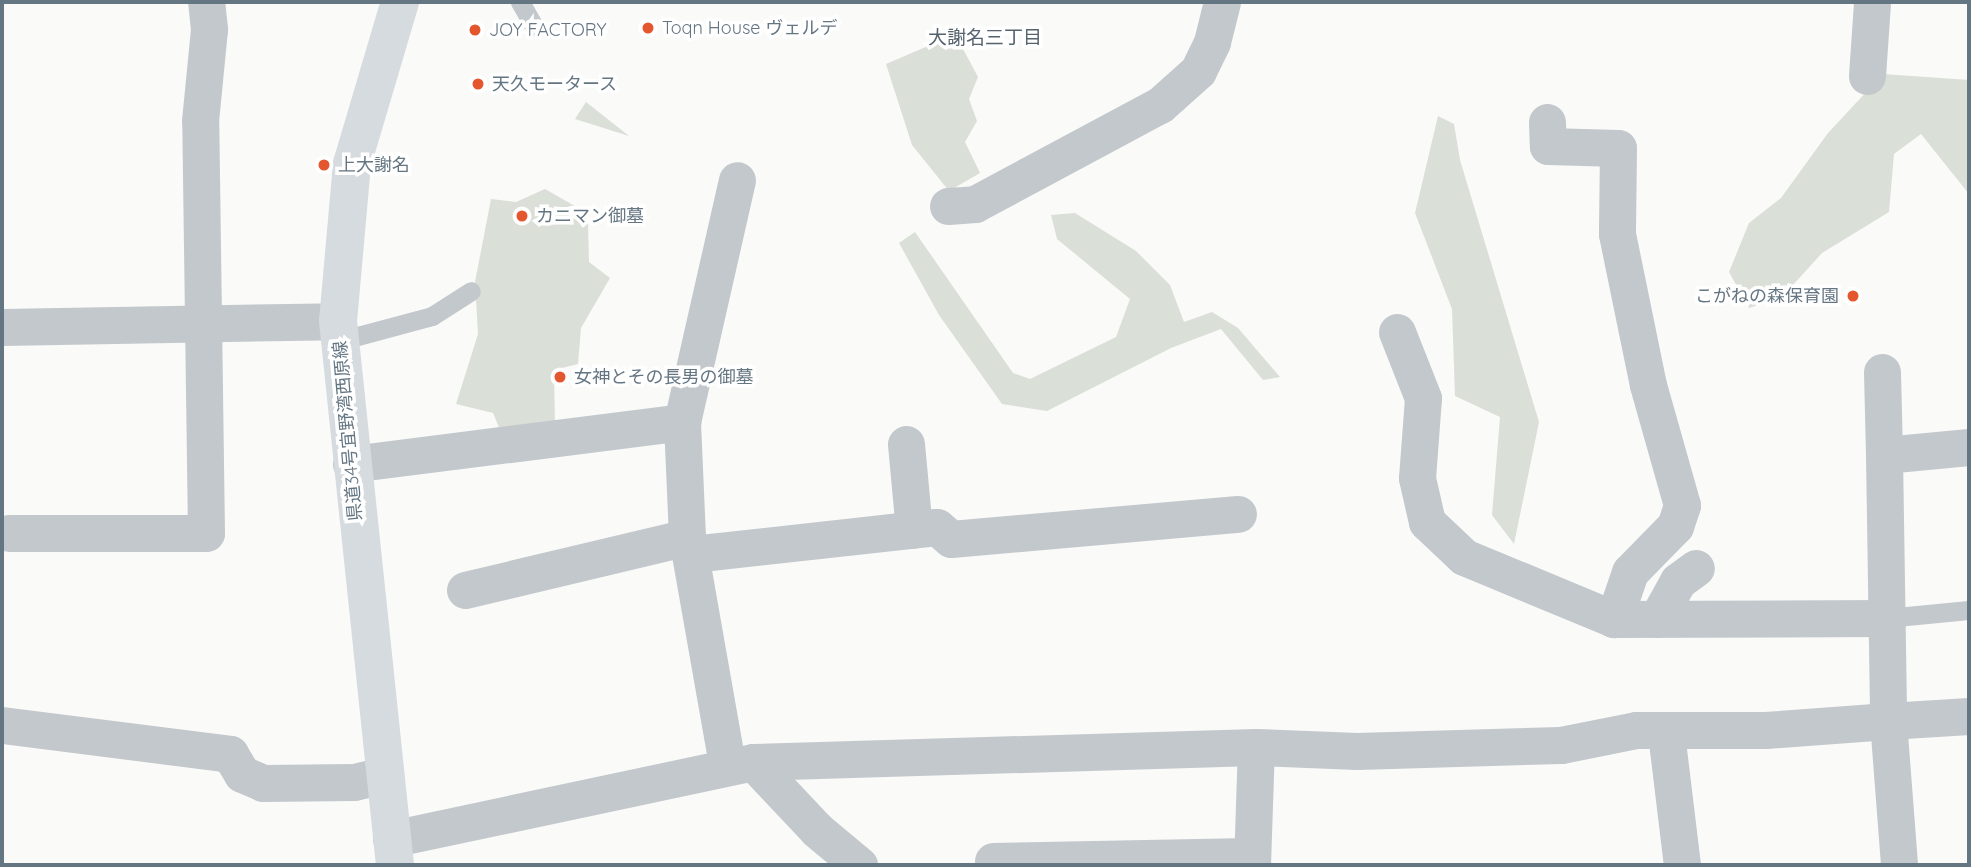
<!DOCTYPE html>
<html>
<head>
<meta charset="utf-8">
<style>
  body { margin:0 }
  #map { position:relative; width:1971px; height:867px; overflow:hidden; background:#fafaf8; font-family:Quicksand,"Noto Sans JP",sans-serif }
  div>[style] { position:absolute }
  .green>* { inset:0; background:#dadfd7 }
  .service>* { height:19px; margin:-9.5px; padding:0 9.5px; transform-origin:9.5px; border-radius:9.5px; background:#c3c8cc }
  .minor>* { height:37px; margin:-18.5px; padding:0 18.5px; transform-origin:18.5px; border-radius:18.5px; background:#c3c8cc }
  .secondary>* { height:38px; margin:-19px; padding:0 19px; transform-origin:19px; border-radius:19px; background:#d6dbdf }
  .dots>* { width:19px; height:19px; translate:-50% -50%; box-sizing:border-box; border:4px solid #fff; border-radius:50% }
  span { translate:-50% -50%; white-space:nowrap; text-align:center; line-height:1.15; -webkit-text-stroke:7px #fff; paint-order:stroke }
  .poi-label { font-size:18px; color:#657683 }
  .left { translate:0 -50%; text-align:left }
  .right { translate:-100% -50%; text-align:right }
  .street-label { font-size:18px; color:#657683 }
  .neighbourhood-label { font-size:19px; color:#57646e }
  .frame { position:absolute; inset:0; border:4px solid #657683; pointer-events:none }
</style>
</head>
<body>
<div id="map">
  <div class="green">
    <i style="clip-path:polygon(935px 43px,962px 47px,978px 77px,969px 99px,977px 121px,965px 142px,980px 173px,949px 191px,912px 145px,886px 64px)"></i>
    <i style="clip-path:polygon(1883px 74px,1969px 80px,1969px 194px,1921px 134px,1894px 154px,1889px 212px,1822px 253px,1782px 297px,1749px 308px,1729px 272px,1749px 223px,1781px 198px,1828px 133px)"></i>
    <i style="clip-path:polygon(586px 102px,629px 136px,575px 119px)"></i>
    <i style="clip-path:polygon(1438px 116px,1454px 124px,1460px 160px,1539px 422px,1514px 544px,1492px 515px,1500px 417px,1455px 396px,1452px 309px,1415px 213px)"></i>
    <i style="clip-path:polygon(545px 189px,573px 205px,588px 222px,589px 262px,610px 278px,581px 328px,578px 364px,554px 370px,555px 427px,501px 432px,493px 413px,456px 404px,478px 334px,475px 282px,491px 199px,516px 202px)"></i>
    <i style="clip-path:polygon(1075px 213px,1136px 251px,1170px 285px,1184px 322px,1212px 312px,1238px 328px,1280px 377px,1263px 380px,1221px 329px,1171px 348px,1047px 411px,1002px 404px,939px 315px,899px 243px,915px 232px,1013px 373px,1030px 379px,1116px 337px,1130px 299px,1057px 239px,1051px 215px)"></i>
  </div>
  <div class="service">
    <i style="left:520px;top:2px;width:28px;rotate:60deg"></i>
    <i style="left:339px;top:341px;width:96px;rotate:-15deg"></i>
    <i style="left:432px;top:316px;width:46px;rotate:-32.7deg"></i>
    <i style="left:1886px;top:618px;width:83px;rotate:-5.5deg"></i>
  </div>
  <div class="minor">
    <i style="left:1867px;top:76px;width:74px;rotate:-86.1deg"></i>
    <i style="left:1547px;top:122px;width:24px;rotate:88deg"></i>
    <i style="left:1548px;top:146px;width:70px;rotate:1.6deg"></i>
    <i style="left:1618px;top:148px;width:86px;rotate:90.7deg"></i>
    <i style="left:1617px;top:234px;width:154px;rotate:78.4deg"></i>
    <i style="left:1648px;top:385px;width:125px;rotate:74.2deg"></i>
    <i style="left:1682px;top:505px;width:22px;rotate:108deg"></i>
    <i style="left:1675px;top:526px;width:64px;rotate:134.4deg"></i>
    <i style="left:1630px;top:572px;width:50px;rotate:108.8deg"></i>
    <i style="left:948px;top:206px;width:27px;rotate:-4deg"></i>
    <i style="left:975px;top:204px;width:210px;rotate:-28.2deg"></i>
    <i style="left:1160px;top:105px;width:51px;rotate:-41.8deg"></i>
    <i style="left:1198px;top:71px;width:32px;rotate:-64deg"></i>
    <i style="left:1212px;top:42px;width:41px;rotate:-76deg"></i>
    <i style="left:2px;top:327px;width:336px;rotate:-1deg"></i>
    <i style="left:1397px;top:332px;width:71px;rotate:68.5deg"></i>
    <i style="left:1423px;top:398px;width:80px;rotate:94.3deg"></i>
    <i style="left:1417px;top:478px;width:45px;rotate:77.2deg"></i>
    <i style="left:1427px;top:522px;width:51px;rotate:43.4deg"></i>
    <i style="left:1464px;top:557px;width:162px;rotate:22.5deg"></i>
    <i style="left:1614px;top:619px;width:272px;rotate:-0.2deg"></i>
    <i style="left:1882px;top:372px;width:83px;rotate:88.6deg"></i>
    <i style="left:906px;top:444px;width:86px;rotate:84.7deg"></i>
    <i style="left:1969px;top:447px;width:85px;rotate:174.6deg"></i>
    <i style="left:1884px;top:455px;width:266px;rotate:89.1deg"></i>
    <i style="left:1888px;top:721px;width:81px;rotate:-3.5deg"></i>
    <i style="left:351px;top:464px;width:334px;rotate:-7.2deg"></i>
    <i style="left:9px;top:533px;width:197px"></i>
    <i style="left:206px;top:533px;width:412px;rotate:-90.8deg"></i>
    <i style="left:200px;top:121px;width:92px;rotate:-84.4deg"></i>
    <i style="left:209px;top:29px;width:27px;rotate:-96deg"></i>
    <i style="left:692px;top:554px;width:246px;rotate:-6.3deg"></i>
    <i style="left:937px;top:527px;width:18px;rotate:41deg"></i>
    <i style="left:951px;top:539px;width:288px;rotate:-5deg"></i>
    <i style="left:465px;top:590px;width:228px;rotate:-13.4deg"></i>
    <i style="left:1657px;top:619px;width:43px;rotate:-61.1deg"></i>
    <i style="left:1678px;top:581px;width:22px;rotate:-36deg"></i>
    <i style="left:2px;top:725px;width:230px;rotate:7.2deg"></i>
    <i style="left:230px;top:754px;width:23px;rotate:59deg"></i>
    <i style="left:242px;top:774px;width:23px;rotate:23deg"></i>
    <i style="left:263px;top:783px;width:91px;rotate:-0.6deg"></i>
    <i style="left:354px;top:782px;width:31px;rotate:-13deg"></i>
    <i style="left:1666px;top:733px;width:133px;rotate:83.1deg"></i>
    <i style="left:753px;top:762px;width:93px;rotate:46.7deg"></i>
    <i style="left:817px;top:830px;width:55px;rotate:39.8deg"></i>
    <i style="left:727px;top:764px;width:230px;rotate:-100deg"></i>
    <i style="left:687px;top:537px;width:115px;rotate:-92.5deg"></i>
    <i style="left:682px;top:422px;width:248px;rotate:-77.2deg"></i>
    <i style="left:391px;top:839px;width:370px;rotate:-12deg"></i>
    <i style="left:753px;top:762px;width:503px;rotate:-1.71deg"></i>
    <i style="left:1256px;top:747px;width:101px;rotate:2.3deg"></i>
    <i style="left:1357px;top:751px;width:204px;rotate:-1.7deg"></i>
    <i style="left:1561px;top:745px;width:76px;rotate:-11.3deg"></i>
    <i style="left:1636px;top:730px;width:129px"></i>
    <i style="left:1765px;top:730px;width:123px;rotate:-4.2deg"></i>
    <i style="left:1888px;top:721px;width:144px;rotate:85.6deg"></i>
    <i style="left:993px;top:861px;width:256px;rotate:-1.1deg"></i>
    <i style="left:1252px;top:865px;width:118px;rotate:-88.1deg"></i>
  </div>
  <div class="secondary">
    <i style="left:395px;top:865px;width:547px;rotate:-95.98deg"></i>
    <i style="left:338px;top:321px;width:158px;rotate:-84.9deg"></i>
    <i style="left:352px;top:164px;width:169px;rotate:-73.5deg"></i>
  </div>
  <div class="dots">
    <i style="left:648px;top:28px;background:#e4572e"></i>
    <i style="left:475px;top:30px;background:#e4572e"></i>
    <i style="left:478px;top:84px;background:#e4572e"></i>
    <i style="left:324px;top:165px;background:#e4572e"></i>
    <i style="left:522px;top:216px;background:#e4572e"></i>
    <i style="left:1853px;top:296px;background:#e4572e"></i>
    <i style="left:560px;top:377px;background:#e4572e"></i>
  </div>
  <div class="poi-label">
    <span class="left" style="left:662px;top:28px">Toqn House ヴェルデ</span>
    <span class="left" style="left:489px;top:30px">JOY FACTORY</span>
    <span class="left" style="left:492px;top:84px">天久モータース</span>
    <span class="left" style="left:338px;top:165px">上大謝名</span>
    <span class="left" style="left:536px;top:216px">カニマン御墓</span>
    <span class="right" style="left:1839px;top:296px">こがねの森保育園</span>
    <span class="left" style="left:574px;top:377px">女神とその長男の御墓</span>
  </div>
  <div class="street-label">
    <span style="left:348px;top:431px;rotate:-95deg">県道34号宜野湾西原線</span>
  </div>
  <div class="neighbourhood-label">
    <span style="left:985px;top:38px">大謝名三丁目</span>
  </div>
  <div class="frame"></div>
</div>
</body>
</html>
